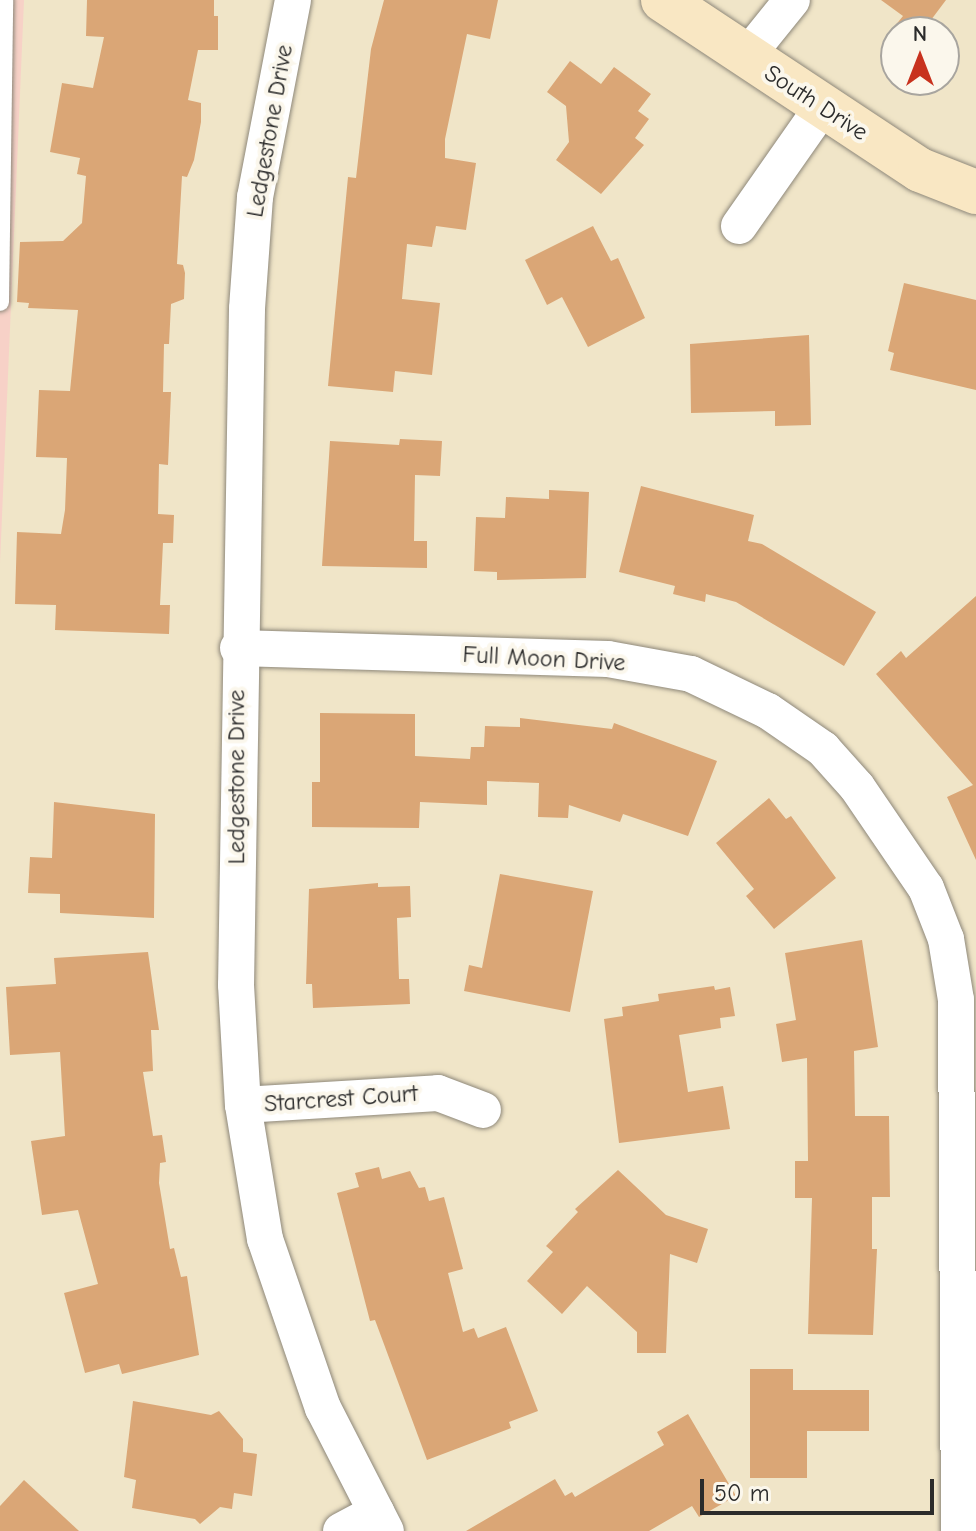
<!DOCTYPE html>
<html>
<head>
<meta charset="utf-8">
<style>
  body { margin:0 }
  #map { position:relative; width:976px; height:1531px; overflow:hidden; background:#f0e5c8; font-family:"Comic Neue",sans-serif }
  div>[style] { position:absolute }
  .built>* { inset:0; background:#f7d1c7 }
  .building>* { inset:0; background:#daa676 }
  .roads { filter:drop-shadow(0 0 2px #8e887a) drop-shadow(0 0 2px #8e887a) }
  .lane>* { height:18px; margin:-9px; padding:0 9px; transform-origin:9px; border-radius:9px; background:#fff }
  .street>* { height:36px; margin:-18px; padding:0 18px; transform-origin:18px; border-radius:18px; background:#fff }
  .secondary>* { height:44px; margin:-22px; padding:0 22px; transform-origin:22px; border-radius:22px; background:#f9e7c3 }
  span { translate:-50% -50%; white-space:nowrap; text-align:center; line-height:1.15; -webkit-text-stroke:8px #fbf7ec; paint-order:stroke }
  .street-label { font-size:24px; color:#2b2b2b }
  .north { position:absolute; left:880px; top:16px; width:80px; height:80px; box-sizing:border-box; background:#fbf7ec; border:2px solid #a8a59f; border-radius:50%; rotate:0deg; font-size:22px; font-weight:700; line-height:32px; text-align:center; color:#2b2b2b }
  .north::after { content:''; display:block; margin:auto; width:28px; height:36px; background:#c8321e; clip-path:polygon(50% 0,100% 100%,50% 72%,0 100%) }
  .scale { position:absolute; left:700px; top:1479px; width:234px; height:36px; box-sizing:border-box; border:4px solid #2b2b2b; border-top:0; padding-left:10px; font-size:24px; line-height:28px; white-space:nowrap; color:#2b2b2b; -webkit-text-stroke:6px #fbf7ec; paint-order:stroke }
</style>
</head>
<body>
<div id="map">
  <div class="built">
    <i style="clip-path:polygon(0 0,24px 0,0 563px)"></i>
  </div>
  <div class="building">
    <i style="clip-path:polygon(87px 0,214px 0,214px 16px,218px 16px,218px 50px,198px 50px,188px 100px,201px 103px,201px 122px,194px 160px,187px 177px,182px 176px,177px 264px,183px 265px,185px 273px,184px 299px,171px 304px,169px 344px,164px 344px,163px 392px,171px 392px,168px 465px,159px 464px,158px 514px,174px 515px,173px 543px,163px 543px,160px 605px,170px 605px,169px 634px,55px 630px,56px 605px,15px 604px,17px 532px,61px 534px,65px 510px,67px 458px,36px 457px,39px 390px,70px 391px,78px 310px,28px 308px,29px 303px,17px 302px,20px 242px,63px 241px,82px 223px,86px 176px,77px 174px,80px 158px,50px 152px,62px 83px,93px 88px,104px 37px,86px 36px)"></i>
    <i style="clip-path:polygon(384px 0,498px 0,490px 39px,467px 34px,445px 139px,445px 158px,476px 163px,466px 230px,436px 226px,432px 247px,407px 244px,402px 299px,440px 303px,432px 375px,395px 371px,393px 392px,328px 386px,348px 177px,356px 178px,371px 49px)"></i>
    <i style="clip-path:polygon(881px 0,946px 0,922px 32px,890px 32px,903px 16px)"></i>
    <i style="clip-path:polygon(570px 61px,601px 84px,614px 67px,651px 94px,638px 111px,649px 119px,635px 138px,644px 145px,601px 194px,556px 160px,569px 142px,566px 106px,547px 92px)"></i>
    <i style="clip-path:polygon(593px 226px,611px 261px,618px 258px,645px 318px,588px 347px,562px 297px,547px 305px,525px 260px)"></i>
    <i style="clip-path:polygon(904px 283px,976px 300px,976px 390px,890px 370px,894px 353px,888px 351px)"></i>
    <i style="clip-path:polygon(809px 335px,811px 425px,775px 426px,775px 411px,691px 413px,690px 344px)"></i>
    <i style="clip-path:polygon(400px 439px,442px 441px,440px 476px,415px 475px,414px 541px,427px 541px,427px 568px,322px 566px,330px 441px,399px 445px)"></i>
    <i style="clip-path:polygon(641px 486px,754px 515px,748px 541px,762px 544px,876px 612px,844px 666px,736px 602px,706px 594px,705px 602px,673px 594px,675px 586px,619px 572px)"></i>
    <i style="clip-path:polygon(549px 490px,589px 492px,586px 578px,497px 580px,497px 572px,474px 571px,476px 517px,505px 518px,506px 497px,549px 499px)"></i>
    <i style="clip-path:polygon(976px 596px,976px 860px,947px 797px,973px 785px,876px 674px,901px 651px,906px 658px)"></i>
    <i style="clip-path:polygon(320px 713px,415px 714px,415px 756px,470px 759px,471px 747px,484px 747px,485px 726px,520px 727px,520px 718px,612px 729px,614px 723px,717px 761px,688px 836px,623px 814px,620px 822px,569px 805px,568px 818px,538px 817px,539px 783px,487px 781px,487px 805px,420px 802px,419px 828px,312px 827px,312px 782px,320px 782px)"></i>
    <i style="clip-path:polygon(769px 798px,786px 819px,791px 816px,836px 878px,774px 929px,746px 896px,754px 889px,716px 843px)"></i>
    <i style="clip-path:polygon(54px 802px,155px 814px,154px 918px,60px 913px,60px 894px,28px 893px,30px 857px,52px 858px)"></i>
    <i style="clip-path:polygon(500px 874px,593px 891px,570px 1012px,464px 991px,469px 965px,482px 968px)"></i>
    <i style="clip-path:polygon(378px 883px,378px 887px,410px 886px,411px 917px,397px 918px,399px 979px,409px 979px,410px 1004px,313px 1008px,312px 984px,306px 984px,309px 889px)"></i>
    <i style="clip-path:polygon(862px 940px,878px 1047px,854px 1051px,855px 1116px,889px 1116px,890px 1197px,872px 1197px,872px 1249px,877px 1249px,873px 1335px,808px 1334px,812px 1198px,795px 1198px,795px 1161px,808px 1161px,807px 1058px,782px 1062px,776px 1024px,796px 1020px,785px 953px)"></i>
    <i style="clip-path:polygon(148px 952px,159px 1030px,151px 1030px,153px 1071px,143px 1072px,153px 1136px,162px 1135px,166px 1162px,160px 1163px,159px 1183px,170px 1249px,174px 1248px,181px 1277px,187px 1276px,199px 1355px,122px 1374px,119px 1364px,85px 1373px,64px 1293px,98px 1284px,78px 1210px,42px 1215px,31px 1141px,65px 1136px,60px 1052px,10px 1055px,6px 987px,56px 984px,54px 958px)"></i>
    <i style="clip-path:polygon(714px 986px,715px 990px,730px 987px,735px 1016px,720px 1018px,721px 1028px,679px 1035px,688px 1092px,723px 1086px,730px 1129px,619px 1143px,604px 1019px,623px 1016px,622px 1007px,659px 1001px,658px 994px)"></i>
    <i style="clip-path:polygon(379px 1167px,382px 1179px,410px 1171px,419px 1188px,425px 1187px,429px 1201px,444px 1197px,463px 1269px,448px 1273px,463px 1332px,474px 1328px,478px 1338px,506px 1327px,538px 1411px,509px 1422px,511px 1428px,427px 1460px,375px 1320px,370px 1321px,337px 1193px,359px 1187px,355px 1173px)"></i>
    <i style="clip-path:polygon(618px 1170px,666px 1215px,708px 1229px,697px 1263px,670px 1254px,666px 1353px,637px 1353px,637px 1332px,587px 1286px,562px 1314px,527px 1281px,553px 1252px,546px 1246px,578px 1212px,575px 1209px)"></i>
    <i style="clip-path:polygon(750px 1369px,793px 1369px,793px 1390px,869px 1390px,869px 1431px,807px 1431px,807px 1478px,750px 1478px)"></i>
    <i style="clip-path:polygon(133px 1401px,211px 1415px,219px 1411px,243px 1439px,243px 1452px,257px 1454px,252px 1496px,234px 1493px,232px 1509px,220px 1507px,200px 1524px,195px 1519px,132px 1508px,136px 1480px,124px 1477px)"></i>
    <i style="clip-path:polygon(688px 1414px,736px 1496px,699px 1517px,692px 1506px,649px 1531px,466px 1531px,555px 1479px,565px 1496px,572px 1492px,575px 1497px,664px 1445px,657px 1432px)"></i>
    <i style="clip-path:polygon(24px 1480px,79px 1531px,0 1531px,0 1506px)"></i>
  </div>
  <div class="roads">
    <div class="lane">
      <i style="left:0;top:302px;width:302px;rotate:-89.2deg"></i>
    </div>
    <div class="street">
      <i style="left:293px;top:0;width:201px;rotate:100.9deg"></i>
      <i style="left:255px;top:197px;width:112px;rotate:94.1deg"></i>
      <i style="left:247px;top:309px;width:676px;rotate:90.93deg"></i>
      <i style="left:236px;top:985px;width:120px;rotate:86.7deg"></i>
      <i style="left:243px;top:1105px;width:136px;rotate:80.7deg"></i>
      <i style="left:265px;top:1239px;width:179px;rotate:71.1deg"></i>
      <i style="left:323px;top:1408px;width:138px;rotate:62.9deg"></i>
      <i style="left:746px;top:57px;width:73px;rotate:-51.1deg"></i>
      <i style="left:739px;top:226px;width:143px;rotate:-55deg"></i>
      <i style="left:238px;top:648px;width:370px;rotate:1.7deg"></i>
      <i style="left:608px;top:659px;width:84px;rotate:10.2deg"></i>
      <i style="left:691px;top:674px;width:85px;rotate:25.7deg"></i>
      <i style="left:768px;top:711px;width:67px;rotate:34.6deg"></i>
      <i style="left:823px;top:749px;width:51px;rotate:48.2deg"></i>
      <i style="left:857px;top:787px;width:122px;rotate:55.7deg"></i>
      <i style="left:926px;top:888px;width:55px;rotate:68.6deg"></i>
      <i style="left:946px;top:939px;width:62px;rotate:80.7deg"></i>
      <i style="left:956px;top:1000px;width:531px;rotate:89.68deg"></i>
      <i style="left:243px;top:1105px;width:195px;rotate:-3.5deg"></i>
      <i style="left:438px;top:1093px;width:48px;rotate:20.7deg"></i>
      <i style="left:341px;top:1531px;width:40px;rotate:-28deg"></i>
    </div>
    <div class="secondary">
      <i style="left:663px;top:0;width:308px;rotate:33.5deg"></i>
      <i style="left:920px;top:170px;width:60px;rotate:21.4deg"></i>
    </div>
  </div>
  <div class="street-label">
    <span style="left:816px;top:103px;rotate:33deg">South Drive</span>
    <span style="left:270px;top:131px;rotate:-80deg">Ledgestone Drive</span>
    <span style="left:544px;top:659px;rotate:3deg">Full Moon Drive</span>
    <span style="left:237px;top:777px;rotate:-90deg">Ledgestone Drive</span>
    <span style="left:341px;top:1099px;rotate:-4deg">Starcrest Court</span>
  </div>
  <div class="north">N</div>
  <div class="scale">50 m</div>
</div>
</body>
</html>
